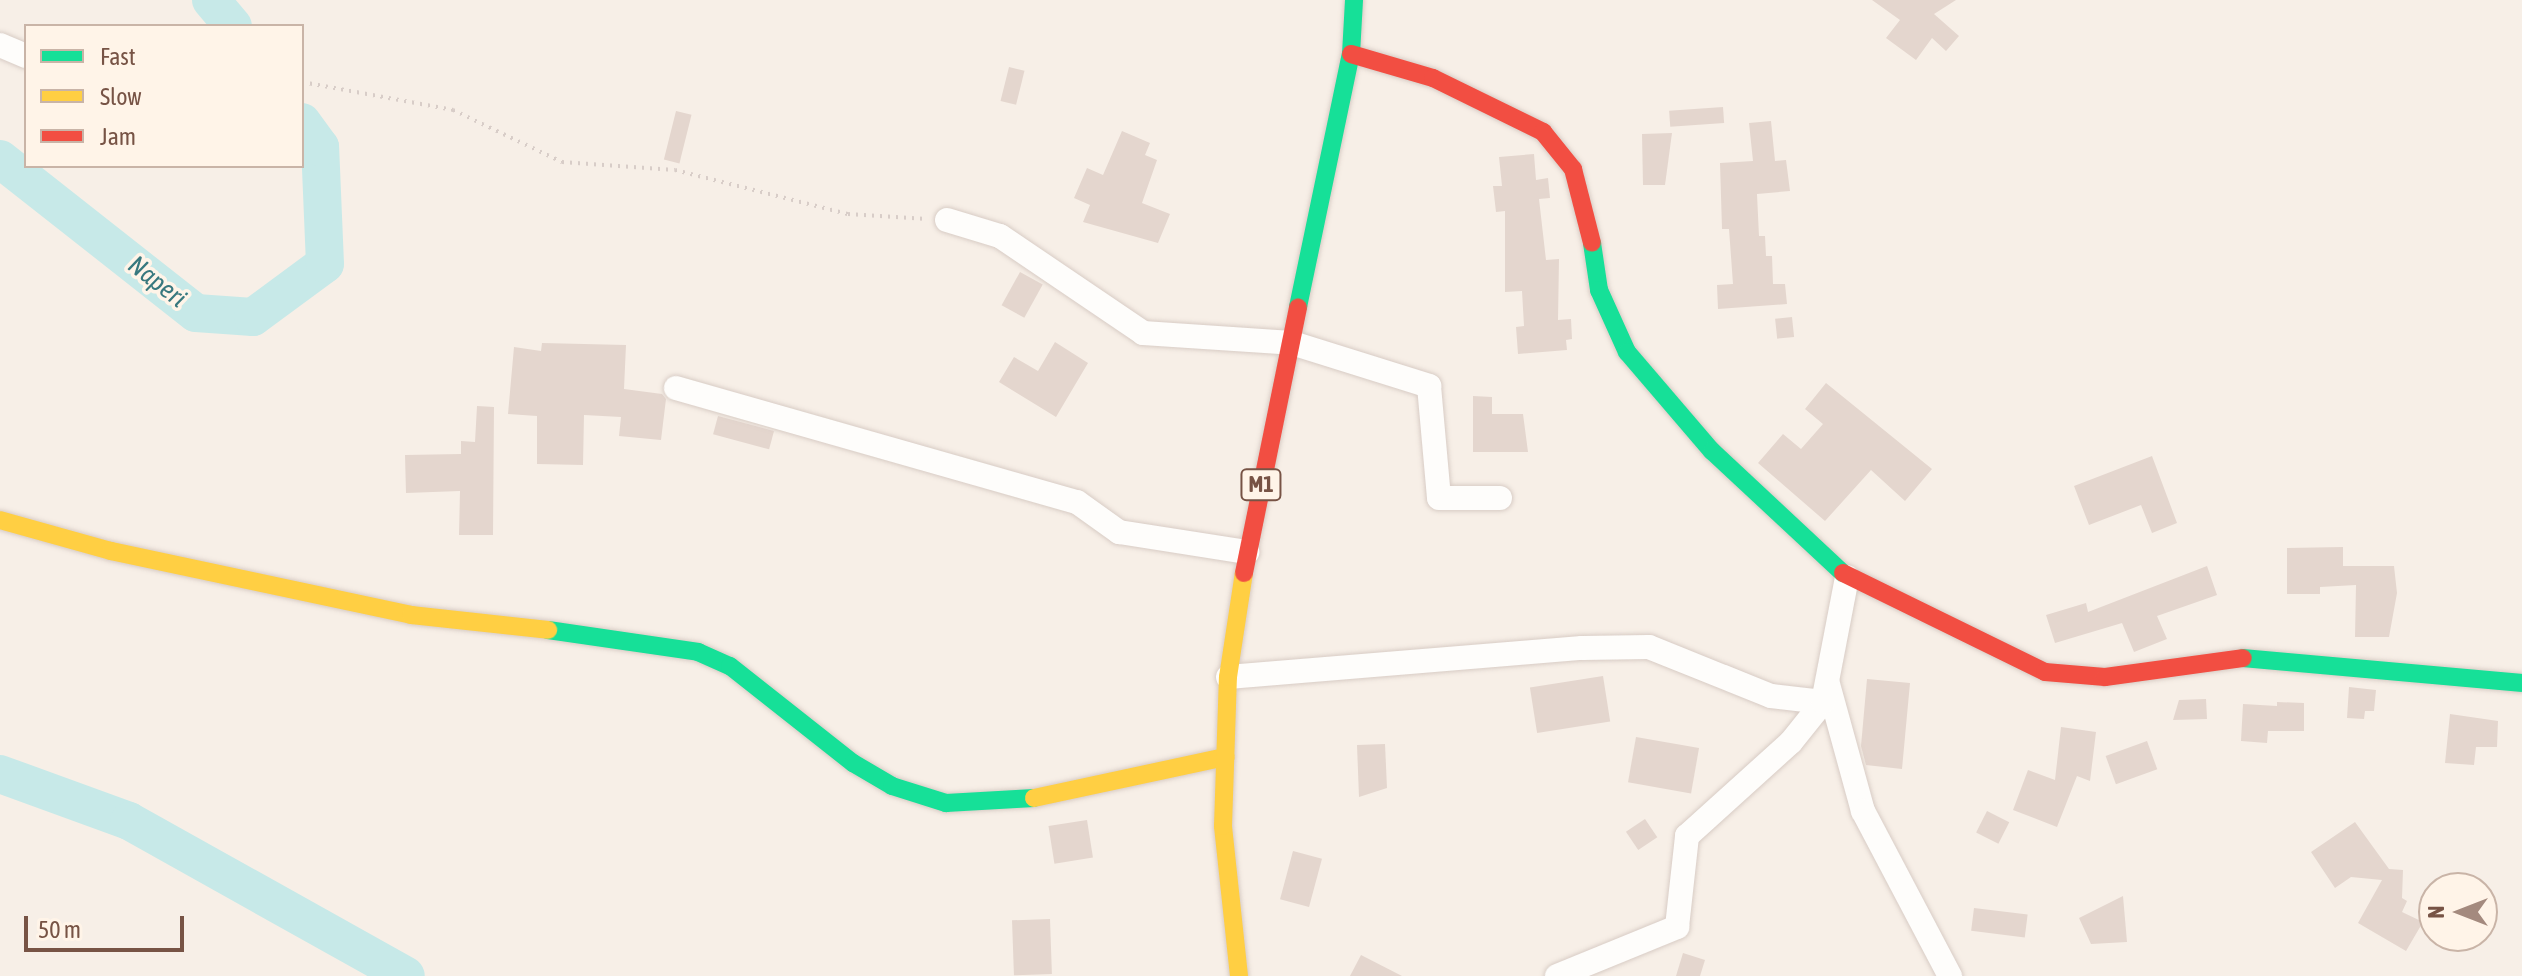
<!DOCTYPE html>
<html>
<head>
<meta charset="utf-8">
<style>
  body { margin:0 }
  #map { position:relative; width:2522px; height:976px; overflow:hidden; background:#f7efe7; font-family:"Asap Condensed",sans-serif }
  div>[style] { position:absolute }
  .river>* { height:38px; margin:-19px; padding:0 19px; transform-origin:19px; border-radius:19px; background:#c7e9e8 }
  .building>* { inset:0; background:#e4d6ce; transform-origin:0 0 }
  .path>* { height:4px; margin-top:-2px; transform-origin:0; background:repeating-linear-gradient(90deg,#d8cdc8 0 2px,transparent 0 8px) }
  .roads { filter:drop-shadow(0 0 2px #d8ccc5) drop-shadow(0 0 2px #d8ccc5) }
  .street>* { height:24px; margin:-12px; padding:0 12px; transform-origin:12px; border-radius:12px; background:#fefdfb }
  .fast>* { height:18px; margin:-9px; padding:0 9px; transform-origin:9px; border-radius:9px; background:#16e098 }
  .slow>* { height:18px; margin:-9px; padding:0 9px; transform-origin:9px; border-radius:9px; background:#ffcf43 }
  .jam>* { height:18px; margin:-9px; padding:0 9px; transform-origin:9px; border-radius:9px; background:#f24e42 }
  span { translate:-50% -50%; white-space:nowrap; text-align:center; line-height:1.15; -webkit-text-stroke:7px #fff4e8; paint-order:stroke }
  .shield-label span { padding:2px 6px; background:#fff4e8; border:2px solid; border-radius:6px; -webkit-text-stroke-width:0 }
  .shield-label { font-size:22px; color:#775345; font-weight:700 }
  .water-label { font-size:26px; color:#38787e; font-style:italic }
  .legend { position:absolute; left:24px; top:24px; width:280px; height:144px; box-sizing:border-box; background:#fff4e8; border:2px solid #c9b4a7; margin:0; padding:10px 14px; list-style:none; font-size:24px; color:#775345 }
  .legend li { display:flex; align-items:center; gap:16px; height:40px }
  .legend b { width:40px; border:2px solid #c9b4a7 }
  .north { position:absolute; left:2418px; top:872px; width:80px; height:80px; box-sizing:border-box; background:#fff4e8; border:2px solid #c9b4a7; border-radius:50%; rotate:270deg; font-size:22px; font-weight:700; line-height:32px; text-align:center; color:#775345 }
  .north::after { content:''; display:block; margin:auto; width:28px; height:36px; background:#a48a7e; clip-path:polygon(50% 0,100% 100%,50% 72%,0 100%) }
  .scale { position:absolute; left:24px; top:916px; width:160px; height:36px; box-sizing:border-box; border:4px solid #775345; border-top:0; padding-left:10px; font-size:24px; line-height:28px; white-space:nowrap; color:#775345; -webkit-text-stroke:6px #fff4e8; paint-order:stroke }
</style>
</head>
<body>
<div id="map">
  <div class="river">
    <i style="left:211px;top:0;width:34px;rotate:50deg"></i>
    <i style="left:0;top:159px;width:249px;rotate:38.2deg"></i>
    <i style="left:196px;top:313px;width:57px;rotate:4deg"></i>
    <i style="left:253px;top:317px;width:89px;rotate:-36.4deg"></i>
    <i style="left:325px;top:264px;width:117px;rotate:-92.4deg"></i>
    <i style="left:320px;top:147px;width:31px;rotate:-126deg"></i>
    <i style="left:0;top:774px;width:137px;rotate:20deg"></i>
    <i style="left:129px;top:821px;width:317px;rotate:29.2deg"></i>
  </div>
  <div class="building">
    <i style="clip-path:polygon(1872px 0,1956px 0,1934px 14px,1959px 36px,1946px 51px,1932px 38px,1916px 60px,1886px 38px,1900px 20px)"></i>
    <i style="left:1009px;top:67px;width:16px;height:35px;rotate:14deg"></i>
    <i style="left:1723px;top:107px;width:16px;height:54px;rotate:86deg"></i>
    <i style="left:676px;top:111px;width:16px;height:50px;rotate:14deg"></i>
    <i style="clip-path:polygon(1771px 121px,1775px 161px,1786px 160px,1790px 191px,1757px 194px,1759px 236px,1765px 236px,1766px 256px,1772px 256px,1773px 284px,1785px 284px,1787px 304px,1718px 309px,1717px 285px,1733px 284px,1729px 229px,1722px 229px,1720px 163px,1753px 161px,1749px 123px)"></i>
    <i style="clip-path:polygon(1122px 131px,1150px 143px,1145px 155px,1157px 160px,1142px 203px,1170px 214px,1158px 243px,1083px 222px,1090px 205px,1074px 198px,1087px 168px,1103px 175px)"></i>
    <i style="clip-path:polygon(1672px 133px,1665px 185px,1643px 185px,1642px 134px)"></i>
    <i style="clip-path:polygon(1534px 154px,1536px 180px,1548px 178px,1550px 198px,1539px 199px,1546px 260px,1559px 259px,1558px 320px,1571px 319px,1572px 339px,1566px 340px,1567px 350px,1518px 354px,1516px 327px,1524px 326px,1522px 291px,1505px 292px,1505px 211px,1496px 212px,1493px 186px,1502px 186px,1499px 157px)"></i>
    <i style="left:1020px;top:272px;width:26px;height:38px;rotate:29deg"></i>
    <i style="left:1792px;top:317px;width:20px;height:17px;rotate:84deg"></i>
    <i style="clip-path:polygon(1055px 342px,1088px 363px,1056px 417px,999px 382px,1014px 357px,1038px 371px)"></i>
    <i style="clip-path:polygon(542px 343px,626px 345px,624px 389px,662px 394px,666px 399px,661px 440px,619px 436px,621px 417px,584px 415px,583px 465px,537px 464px,537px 416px,508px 414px,514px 347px,541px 351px)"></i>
    <i style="clip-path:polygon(1826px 383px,1932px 469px,1905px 501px,1871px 470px,1825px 521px,1758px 463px,1783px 434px,1801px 449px,1823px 424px,1805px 409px)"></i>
    <i style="clip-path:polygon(1473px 396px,1492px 397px,1492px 414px,1523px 414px,1528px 452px,1473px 452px)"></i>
    <i style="clip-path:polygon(477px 406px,494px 407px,493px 535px,459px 535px,460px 491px,406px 493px,405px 455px,461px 454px,461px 441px,475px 442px)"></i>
    <i style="left:718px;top:416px;width:58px;height:19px;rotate:15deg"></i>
    <i style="clip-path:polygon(2152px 456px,2177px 523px,2152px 533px,2141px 505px,2089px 525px,2074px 486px)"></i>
    <i style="clip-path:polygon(2343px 547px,2343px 566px,2394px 566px,2397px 593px,2389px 637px,2355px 637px,2356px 585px,2320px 587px,2320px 594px,2287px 594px,2287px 548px)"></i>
    <i style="clip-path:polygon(2207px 566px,2217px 595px,2157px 616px,2167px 639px,2134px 652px,2122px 623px,2055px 643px,2046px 615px,2086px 603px,2088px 612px)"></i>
    <i style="left:1603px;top:676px;width:46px;height:74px;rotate:81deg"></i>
    <i style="clip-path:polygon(1867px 679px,1910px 683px,1902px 769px,1866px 765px,1861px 746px)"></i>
    <i style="clip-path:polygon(2349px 687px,2376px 690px,2374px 711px,2365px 711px,2364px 719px,2347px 718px)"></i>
    <i style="clip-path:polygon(2206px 699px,2207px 719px,2173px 720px,2179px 700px)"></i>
    <i style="clip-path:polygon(2277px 702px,2304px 703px,2304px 731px,2268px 731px,2267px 743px,2241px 741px,2243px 704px,2277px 706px)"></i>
    <i style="clip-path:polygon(2450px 714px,2498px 721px,2497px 747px,2476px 747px,2474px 765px,2445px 763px)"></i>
    <i style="clip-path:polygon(2061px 727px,2096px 732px,2090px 781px,2077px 776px,2057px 827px,2013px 810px,2028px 770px,2055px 780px)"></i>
    <i style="left:1636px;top:737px;width:64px;height:46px;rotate:10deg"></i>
    <i style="left:2147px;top:741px;width:30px;height:44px;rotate:70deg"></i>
    <i style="clip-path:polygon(1385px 744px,1387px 788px,1359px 797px,1357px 745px)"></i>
    <i style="left:1987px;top:811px;width:25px;height:24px;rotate:27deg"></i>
    <i style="left:1645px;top:819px;width:22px;height:23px;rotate:56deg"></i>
    <i style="left:1087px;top:820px;width:38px;height:39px;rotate:81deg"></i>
    <i style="clip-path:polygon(2355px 822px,2389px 869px,2403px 870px,2402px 898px,2407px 901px,2402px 912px,2423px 922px,2406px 951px,2358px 923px,2382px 880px,2351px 877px,2335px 888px,2311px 852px)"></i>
    <i style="left:1293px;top:851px;width:30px;height:50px;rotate:15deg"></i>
    <i style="clip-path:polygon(2123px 896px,2127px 942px,2091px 944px,2079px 918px)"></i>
    <i style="left:1974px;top:908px;width:54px;height:23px;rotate:7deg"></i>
    <i style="left:1050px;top:919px;width:55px;height:38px;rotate:88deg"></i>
    <i style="clip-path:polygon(1683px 953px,1705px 960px,1700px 976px,1676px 976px)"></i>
    <i style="clip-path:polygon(1361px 955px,1402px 976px,1350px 976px)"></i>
  </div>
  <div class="path">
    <i style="left:302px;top:82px;width:154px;rotate:10.5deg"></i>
    <i style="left:453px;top:110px;width:121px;rotate:25.5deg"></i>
    <i style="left:562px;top:162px;width:113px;rotate:4deg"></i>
    <i style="left:675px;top:170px;width:179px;rotate:14.3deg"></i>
    <i style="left:848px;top:214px;width:79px;rotate:3.6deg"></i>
  </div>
  <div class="roads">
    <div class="street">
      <i style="left:0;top:45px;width:28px;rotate:23deg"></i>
      <i style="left:947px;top:220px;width:55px;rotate:16.8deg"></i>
      <i style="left:1000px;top:236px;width:173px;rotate:34.1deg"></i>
      <i style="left:1143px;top:333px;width:149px;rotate:3.8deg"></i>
      <i style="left:1292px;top:343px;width:144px;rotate:17.4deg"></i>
      <i style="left:1429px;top:386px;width:112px;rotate:84.9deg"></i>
      <i style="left:1439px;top:498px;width:61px"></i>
      <i style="left:676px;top:388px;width:417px;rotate:15.9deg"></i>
      <i style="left:1077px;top:502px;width:52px;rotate:35.5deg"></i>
      <i style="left:1119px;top:532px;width:130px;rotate:8.9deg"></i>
      <i style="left:1228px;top:677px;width:355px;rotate:-4.7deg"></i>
      <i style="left:1582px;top:648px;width:67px;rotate:-0.9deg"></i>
      <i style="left:1649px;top:647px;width:131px;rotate:21.9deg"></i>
      <i style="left:1771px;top:696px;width:52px;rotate:6.6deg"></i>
      <i style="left:1828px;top:684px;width:132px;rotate:74.6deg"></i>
      <i style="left:1863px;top:811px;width:187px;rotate:62.2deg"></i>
      <i style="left:1557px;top:976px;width:130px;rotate:-22.2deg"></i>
      <i style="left:1677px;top:927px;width:92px;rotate:-83.7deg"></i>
      <i style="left:1687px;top:836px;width:140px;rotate:-42.1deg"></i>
      <i style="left:1791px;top:742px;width:51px;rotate:-51.3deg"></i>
      <i style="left:1823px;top:702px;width:127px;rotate:-79.1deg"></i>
    </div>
    <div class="fast">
      <i style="left:1592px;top:243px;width:48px;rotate:81.5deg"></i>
      <i style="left:1599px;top:290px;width:68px;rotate:65.7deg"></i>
      <i style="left:1627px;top:352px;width:130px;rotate:49.4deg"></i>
      <i style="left:1712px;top:451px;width:179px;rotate:43deg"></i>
      <i style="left:1298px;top:307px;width:258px;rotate:-78.2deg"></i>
      <i style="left:1351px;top:54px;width:54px;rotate:-86.8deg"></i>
      <i style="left:548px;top:630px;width:152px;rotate:8.3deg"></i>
      <i style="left:698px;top:652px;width:35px;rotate:24deg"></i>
      <i style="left:730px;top:666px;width:157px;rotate:38.3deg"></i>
      <i style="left:853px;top:763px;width:45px;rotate:30.5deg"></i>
      <i style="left:892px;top:786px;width:57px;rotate:17.5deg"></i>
      <i style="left:946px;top:803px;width:88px;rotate:-3.3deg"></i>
      <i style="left:2243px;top:658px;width:280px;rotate:5.1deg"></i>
    </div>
    <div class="slow">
      <i style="left:0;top:520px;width:115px;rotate:15.6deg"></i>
      <i style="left:111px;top:551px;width:307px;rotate:12deg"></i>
      <i style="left:411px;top:615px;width:138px;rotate:6.2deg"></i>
      <i style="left:1034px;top:798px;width:196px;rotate:-12.1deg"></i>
      <i style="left:1239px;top:976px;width:151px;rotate:-96.1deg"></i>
      <i style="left:1223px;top:826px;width:149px;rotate:-88.1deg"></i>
      <i style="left:1228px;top:677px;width:105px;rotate:-81.3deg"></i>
    </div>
    <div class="jam">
      <i style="left:1351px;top:54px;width:85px;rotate:16.3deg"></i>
      <i style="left:1433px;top:78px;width:123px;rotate:26.1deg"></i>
      <i style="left:1543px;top:132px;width:48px;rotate:51deg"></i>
      <i style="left:1573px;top:169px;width:76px;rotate:75.6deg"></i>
      <i style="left:1244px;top:573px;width:271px;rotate:-78.5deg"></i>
      <i style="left:1843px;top:573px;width:225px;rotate:26.1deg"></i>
      <i style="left:2045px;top:672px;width:60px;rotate:4.8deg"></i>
      <i style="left:2105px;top:677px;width:139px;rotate:-7.8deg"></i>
    </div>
  </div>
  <div class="shield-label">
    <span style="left:1261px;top:485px">M1</span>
  </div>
  <div class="water-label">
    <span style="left:157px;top:282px;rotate:38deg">Naperi</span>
  </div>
  <ul class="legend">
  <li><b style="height:10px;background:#16e098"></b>Fast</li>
  <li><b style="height:10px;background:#ffcf43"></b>Slow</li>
  <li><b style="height:10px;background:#f24e42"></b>Jam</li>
  </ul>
  <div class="north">N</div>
  <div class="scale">50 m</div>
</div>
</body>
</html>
